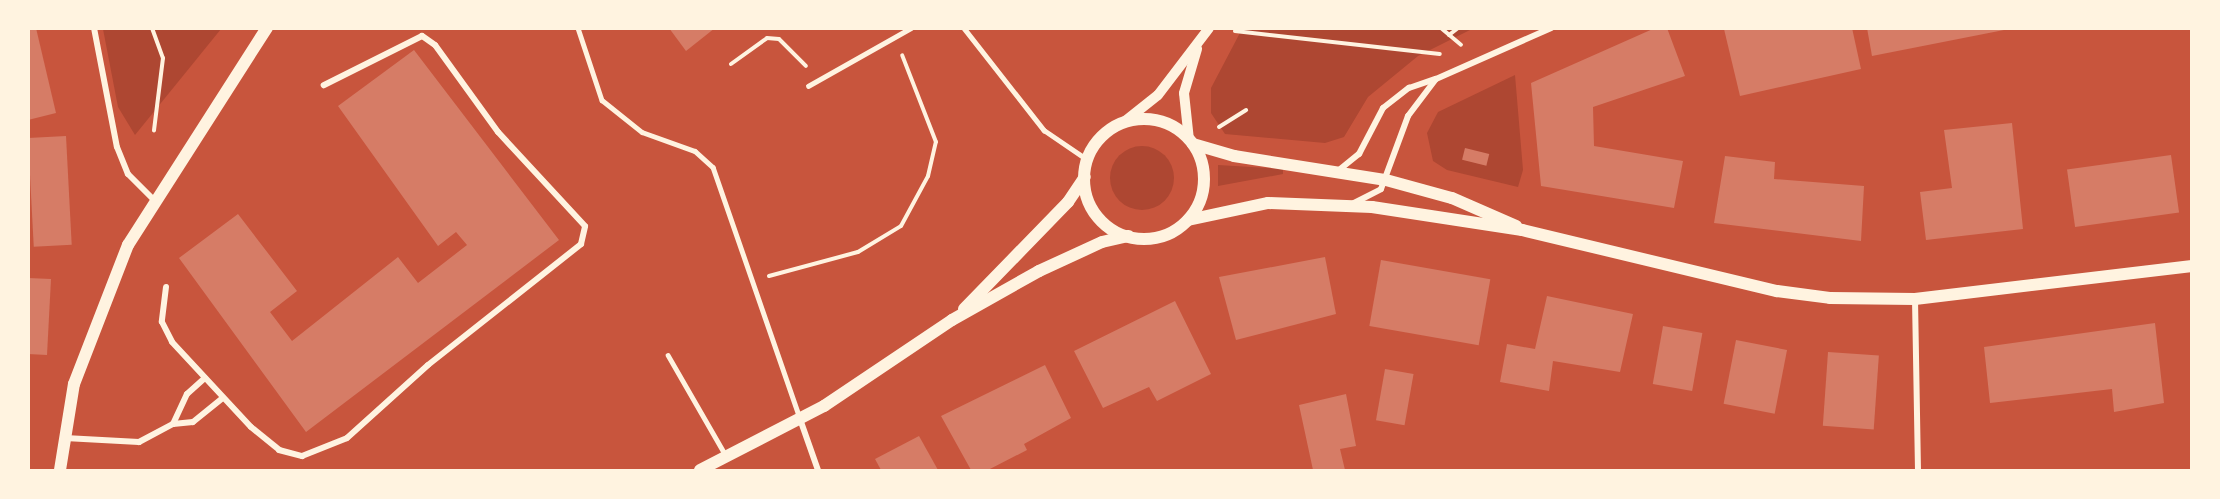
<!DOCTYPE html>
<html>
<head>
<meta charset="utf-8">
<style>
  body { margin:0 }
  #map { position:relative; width:2220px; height:499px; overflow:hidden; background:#c8553d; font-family:"DejaVu Sans",sans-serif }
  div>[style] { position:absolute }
  .green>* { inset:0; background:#ae4732 }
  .round { border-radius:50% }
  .building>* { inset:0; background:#d67c66; transform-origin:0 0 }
  .path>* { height:4px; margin:-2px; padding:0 2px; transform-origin:2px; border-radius:2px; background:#fff3e0 }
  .service>* { height:4.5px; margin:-2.25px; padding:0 2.25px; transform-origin:2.25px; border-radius:2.25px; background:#fff3e0 }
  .minor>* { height:6px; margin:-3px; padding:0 3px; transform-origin:3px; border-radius:3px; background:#fff3e0 }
  .tertiary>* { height:10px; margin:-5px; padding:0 5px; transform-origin:5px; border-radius:5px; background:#fff3e0 }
  .secondary>* { height:12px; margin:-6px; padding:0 6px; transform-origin:6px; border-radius:6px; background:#fff3e0 }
  .secondary>.ring { margin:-6px; padding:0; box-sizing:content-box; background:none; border:12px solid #fff3e0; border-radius:50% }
  span { translate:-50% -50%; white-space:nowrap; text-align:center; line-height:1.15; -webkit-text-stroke:5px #fff3e0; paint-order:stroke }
  .frame { position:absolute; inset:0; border:30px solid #fff3e0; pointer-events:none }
</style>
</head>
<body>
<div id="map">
  <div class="green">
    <i style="clip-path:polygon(103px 29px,221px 29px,135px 135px,118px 107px)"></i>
    <i style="clip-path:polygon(1242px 29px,1472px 29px,1418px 56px,1368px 97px,1344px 137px,1325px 143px,1225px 134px,1211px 113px,1211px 88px)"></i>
    <i style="clip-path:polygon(1515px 75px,1523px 170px,1518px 187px,1447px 170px,1433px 161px,1427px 133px,1438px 112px)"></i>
    <i class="round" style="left:1110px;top:146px;width:64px;height:64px"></i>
    <i style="clip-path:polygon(1218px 165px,1283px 169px,1283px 174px,1218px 186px)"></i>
  </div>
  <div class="building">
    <i style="clip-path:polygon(28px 28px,36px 28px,56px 113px,28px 120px)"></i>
    <i style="clip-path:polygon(669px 28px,715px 28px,686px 51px)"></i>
    <i style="clip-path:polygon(1655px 28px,1667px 28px,1685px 76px,1593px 107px,1594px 146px,1683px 161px,1674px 208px,1541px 186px,1531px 83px)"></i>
    <i style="clip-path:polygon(1852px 28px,1861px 69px,1740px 96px,1724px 29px)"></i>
    <i style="clip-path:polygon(1867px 28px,2004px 28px,2004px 30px,1872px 56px)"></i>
    <i style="clip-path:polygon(414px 50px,559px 240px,306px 432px,179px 258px,238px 214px,297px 291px,270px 312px,292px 341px,398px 257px,418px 283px,467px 245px,456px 232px,438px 246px,338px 106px)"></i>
    <i style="clip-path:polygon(2012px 123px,2023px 229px,1926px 240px,1920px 192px,1952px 188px,1944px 130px)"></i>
    <i style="left:66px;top:136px;width:109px;height:38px;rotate:87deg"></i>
    <i style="left:1465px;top:148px;width:25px;height:12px;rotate:14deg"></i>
    <i style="left:2171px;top:155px;width:58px;height:105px;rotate:82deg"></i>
    <i style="clip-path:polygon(1725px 156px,1775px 162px,1774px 179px,1864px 186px,1861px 241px,1714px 223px)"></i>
    <i style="clip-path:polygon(1325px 257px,1336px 314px,1236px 340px,1219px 277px)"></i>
    <i style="left:1381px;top:260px;width:111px;height:67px;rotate:10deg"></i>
    <i style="clip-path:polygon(28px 278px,51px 279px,47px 355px,28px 354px)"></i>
    <i style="clip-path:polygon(1547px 296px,1633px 314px,1620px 372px,1553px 361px,1549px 391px,1500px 382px,1507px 344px,1535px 349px)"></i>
    <i style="clip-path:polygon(1175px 301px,1211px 374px,1157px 401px,1149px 387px,1103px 408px,1074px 351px)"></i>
    <i style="clip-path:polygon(2155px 323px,2164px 403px,2114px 412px,2112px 389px,1990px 403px,1984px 347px)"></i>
    <i style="left:1663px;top:326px;width:40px;height:59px;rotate:10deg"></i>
    <i style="left:1736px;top:340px;width:52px;height:65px;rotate:11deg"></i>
    <i style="left:1828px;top:352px;width:51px;height:74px;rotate:4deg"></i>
    <i style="clip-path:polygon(1045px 365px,1071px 418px,1024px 444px,1027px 450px,988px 470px,971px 470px,941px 416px)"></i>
    <i style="left:1385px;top:369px;width:29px;height:52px;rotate:10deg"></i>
    <i style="clip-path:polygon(1346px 394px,1356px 446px,1340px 449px,1345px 470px,1313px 470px,1299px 405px)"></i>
    <i style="clip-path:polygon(919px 436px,938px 470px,881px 470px,875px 459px)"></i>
  </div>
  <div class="path">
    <i style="left:152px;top:28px;width:32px;rotate:70deg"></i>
    <i style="left:163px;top:58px;width:73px;rotate:97.1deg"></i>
    <i style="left:1441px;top:28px;width:26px;rotate:40deg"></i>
    <i style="left:1235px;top:31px;width:206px;rotate:6.4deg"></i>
    <i style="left:1449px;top:35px;width:11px;rotate:-38deg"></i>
    <i style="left:731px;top:64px;width:44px;rotate:-35.8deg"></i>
    <i style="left:767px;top:38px;width:12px;rotate:5deg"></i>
    <i style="left:779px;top:39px;width:38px;rotate:45deg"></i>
    <i style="left:1219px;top:127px;width:32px;rotate:-32deg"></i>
    <i style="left:769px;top:276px;width:92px;rotate:-15.1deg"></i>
    <i style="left:858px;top:252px;width:50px;rotate:-31.2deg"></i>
    <i style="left:901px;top:226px;width:57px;rotate:-61.6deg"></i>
    <i style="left:928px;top:176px;width:35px;rotate:-77deg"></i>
    <i style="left:936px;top:142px;width:93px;rotate:-111.3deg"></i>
  </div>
  <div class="service">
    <i style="left:578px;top:28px;width:76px;rotate:71.6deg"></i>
    <i style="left:602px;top:100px;width:51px;rotate:38.7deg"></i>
    <i style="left:642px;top:132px;width:56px;rotate:19.7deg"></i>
    <i style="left:695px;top:151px;width:24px;rotate:42deg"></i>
    <i style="left:713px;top:167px;width:263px;rotate:70.9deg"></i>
    <i style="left:964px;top:28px;width:130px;rotate:51.9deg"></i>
    <i style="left:1044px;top:130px;width:53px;rotate:34.3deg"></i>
    <i style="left:808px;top:86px;width:118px;rotate:-29.4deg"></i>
    <i style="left:668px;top:355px;width:116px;rotate:60.1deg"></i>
  </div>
  <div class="minor">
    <i style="left:94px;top:28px;width:121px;rotate:79.1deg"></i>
    <i style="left:117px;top:147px;width:29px;rotate:68deg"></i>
    <i style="left:128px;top:174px;width:35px;rotate:45deg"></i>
    <i style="left:1339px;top:170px;width:26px;rotate:-39deg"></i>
    <i style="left:1359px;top:154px;width:52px;rotate:-62.4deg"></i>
    <i style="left:1383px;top:108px;width:33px;rotate:-38deg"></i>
    <i style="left:1409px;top:88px;width:28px;rotate:-19deg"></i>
    <i style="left:1354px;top:203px;width:30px;rotate:-27deg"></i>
    <i style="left:1381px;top:189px;width:78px;rotate:-69.7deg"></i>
    <i style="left:1408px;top:116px;width:46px;rotate:-52.9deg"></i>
    <i style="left:1436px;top:79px;width:126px;rotate:-23.9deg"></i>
    <i style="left:166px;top:287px;width:35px;rotate:97deg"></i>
    <i style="left:162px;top:322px;width:22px;rotate:63deg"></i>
    <i style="left:172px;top:342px;width:116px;rotate:47.1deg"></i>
    <i style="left:251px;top:427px;width:36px;rotate:39deg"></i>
    <i style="left:279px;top:450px;width:24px;rotate:15deg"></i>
    <i style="left:302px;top:456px;width:48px;rotate:-21.8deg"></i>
    <i style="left:347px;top:438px;width:109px;rotate:-42deg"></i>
    <i style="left:428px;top:365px;width:195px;rotate:-38.3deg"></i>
    <i style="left:581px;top:244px;width:18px;rotate:-77deg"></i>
    <i style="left:585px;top:226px;width:128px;rotate:-132.8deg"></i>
    <i style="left:498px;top:132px;width:107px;rotate:-125.9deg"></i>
    <i style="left:435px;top:45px;width:16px;rotate:-145deg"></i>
    <i style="left:422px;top:36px;width:110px;rotate:153.4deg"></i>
    <i style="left:1915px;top:299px;width:171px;rotate:89deg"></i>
    <i style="left:800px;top:419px;width:54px;rotate:70.6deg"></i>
    <i style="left:173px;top:424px;width:33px;rotate:-65deg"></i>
    <i style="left:187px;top:394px;width:24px;rotate:-42deg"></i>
    <i style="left:65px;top:438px;width:74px;rotate:3.1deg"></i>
    <i style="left:139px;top:442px;width:38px;rotate:-28deg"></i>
    <i style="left:173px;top:424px;width:20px;rotate:-6deg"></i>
    <i style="left:193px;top:422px;width:38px;rotate:-39deg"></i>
  </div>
  <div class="tertiary">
    <i style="left:1124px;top:122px;width:43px;rotate:-38.5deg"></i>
    <i style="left:1158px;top:95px;width:84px;rotate:-52.7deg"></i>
    <i style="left:1189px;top:140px;width:47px;rotate:-96.1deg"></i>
    <i style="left:1184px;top:93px;width:46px;rotate:-73.5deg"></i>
  </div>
  <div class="secondary">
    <i class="ring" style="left:1084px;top:119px;width:108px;height:108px"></i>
    <i style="left:1193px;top:144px;width:43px;rotate:16.3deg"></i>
    <i style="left:1234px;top:156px;width:154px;rotate:9deg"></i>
    <i style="left:1386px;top:180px;width:68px;rotate:15.3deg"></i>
    <i style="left:1452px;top:198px;width:70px;rotate:23.6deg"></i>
    <i style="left:1188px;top:220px;width:82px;rotate:-12deg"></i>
    <i style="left:1268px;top:203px;width:104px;rotate:2.2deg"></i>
    <i style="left:1372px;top:207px;width:152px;rotate:8.7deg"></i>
    <i style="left:1522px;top:230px;width:262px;rotate:13.5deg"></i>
    <i style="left:1777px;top:291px;width:53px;rotate:7.5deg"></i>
    <i style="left:1830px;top:298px;width:85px;rotate:0.7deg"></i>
    <i style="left:1915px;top:299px;width:279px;rotate:-6.8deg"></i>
    <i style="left:964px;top:309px;width:149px;rotate:-45.8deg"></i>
    <i style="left:1068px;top:202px;width:30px;rotate:-56deg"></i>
    <i style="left:60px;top:470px;width:87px;rotate:-80.8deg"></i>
    <i style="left:74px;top:384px;width:149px;rotate:-68.8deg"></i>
    <i style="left:128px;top:245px;width:258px;rotate:-57.4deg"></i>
    <i style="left:700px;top:470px;width:140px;rotate:-27.3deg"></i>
    <i style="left:824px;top:406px;width:154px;rotate:-33.9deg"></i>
    <i style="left:952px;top:320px;width:100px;rotate:-29.4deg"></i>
    <i style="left:1039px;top:271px;width:69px;rotate:-24.7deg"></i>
    <i style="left:1102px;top:242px;width:27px;rotate:-13deg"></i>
  </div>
  <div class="frame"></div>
</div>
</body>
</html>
